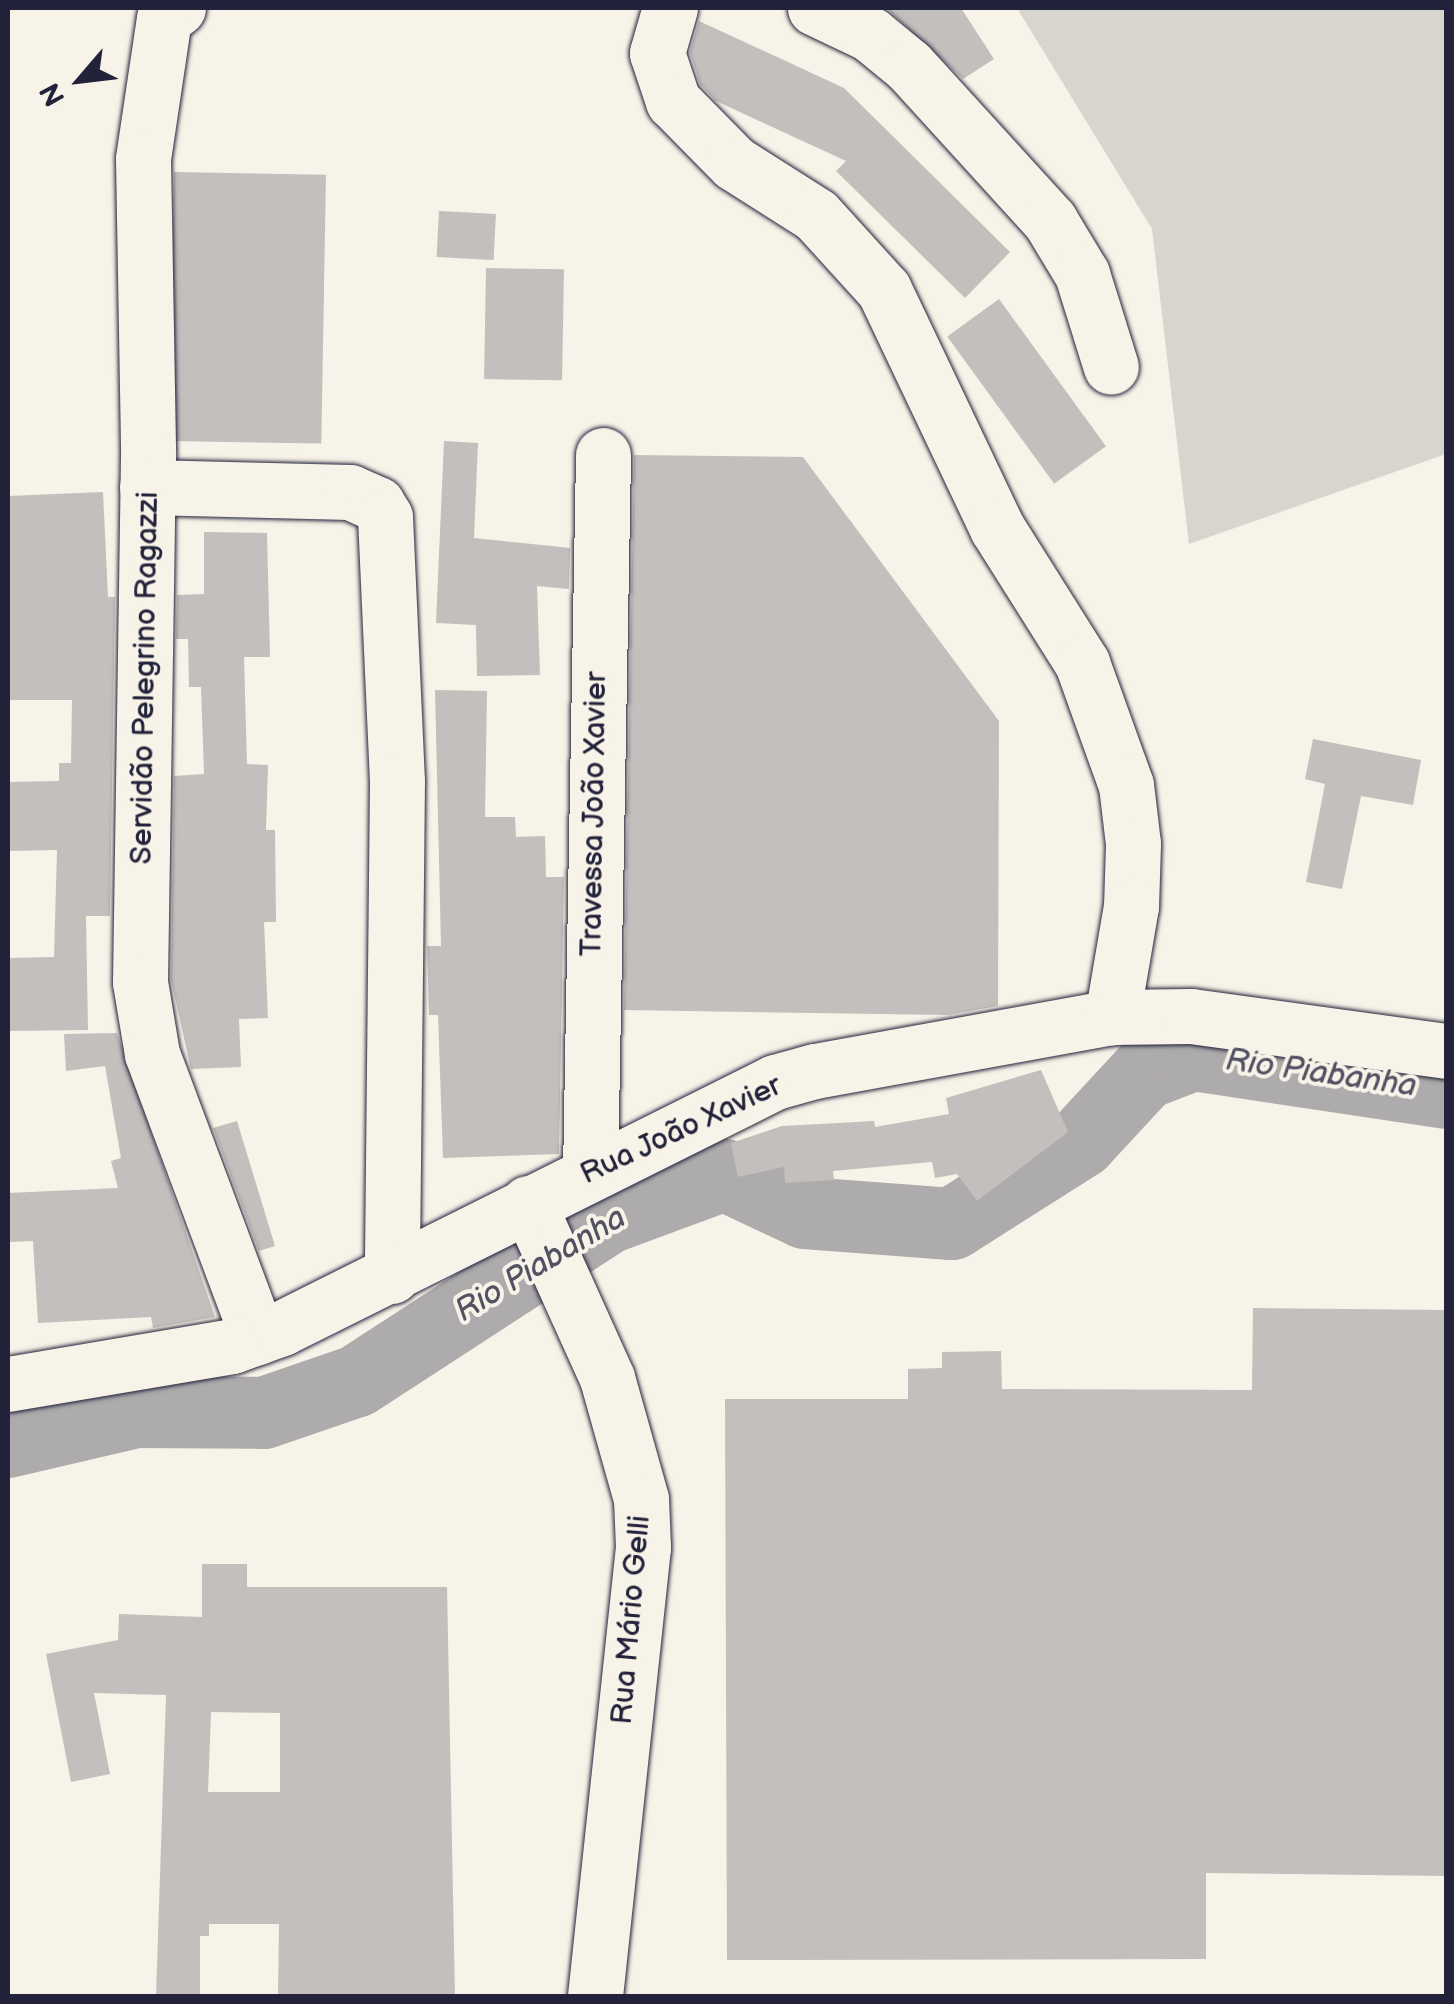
<!DOCTYPE html>
<html>
<head>
<meta charset="utf-8">
<style>
  body { margin:0 }
  #map { position:relative; width:1454px; height:2004px; overflow:hidden; background:#f7f3e8; font-family:"Balsamiq Sans",sans-serif }
  div>[style] { position:absolute }
  .green>* { inset:0; background:#d8d5cf }
  .river>* { height:72px; margin:-36px; padding:0 36px; transform-origin:36px; border-radius:36px; background:#aeabad }
  .building>* { inset:0; background:#c2bfbd; transform-origin:0 0 }
  .roads { filter:drop-shadow(0 0 2px #22223b) drop-shadow(0 0 2px #22223b) }
  .minor>* { height:55px; margin:-27.5px; padding:0 27.5px; transform-origin:27.5px; border-radius:27.5px; background:#f7f3e8 }
  span { translate:-50% -50%; white-space:nowrap; text-align:center; line-height:1.15; -webkit-text-stroke:8px #f7f3e8; paint-order:stroke }
  .street-label { font-size:30px; color:#22223b }
  .water-label { font-size:32px; color:#535263; font-style:italic }
  .frame { position:absolute; inset:0; border:10px solid #22223b; pointer-events:none }
  .north { position:absolute; left:30px; top:30px; width:100px; height:100px; -webkit-text-stroke:8px #f7f3e8; paint-order:stroke; rotate:242deg; font-size:28px; font-weight:700; line-height:40px; text-align:center; color:#22223b }
  .north::after { content:''; display:block; margin:auto; width:35px; height:45px; background:#22223b; clip-path:polygon(50% 0,100% 100%,50% 72%,0 100%) }
</style>
</head>
<body>
<div id="map">
  <div class="green">
    <i style="clip-path:polygon(1017px 8px,1446px 8px,1446px 454px,1189px 544px,1152px 229px)"></i>
  </div>
  <div class="river">
    <i style="left:8px;top:1442px;width:131px;rotate:-13.2deg"></i>
    <i style="left:136px;top:1412px;width:128px;rotate:0.4deg"></i>
    <i style="left:264px;top:1413px;width:98px;rotate:-19deg"></i>
    <i style="left:357px;top:1381px;width:299px;rotate:-33deg"></i>
    <i style="left:608px;top:1218px;width:124px;rotate:-20.3deg"></i>
    <i style="left:724px;top:1175px;width:89px;rotate:25.1deg"></i>
    <i style="left:805px;top:1213px;width:147px;rotate:4.3deg"></i>
    <i style="left:952px;top:1224px;width:153px;rotate:-32.4deg"></i>
    <i style="left:1081px;top:1142px;width:93px;rotate:-47.2deg"></i>
    <i style="left:1144px;top:1074px;width:53px;rotate:-21.2deg"></i>
    <i style="left:1193px;top:1055px;width:256px;rotate:8.5deg"></i>
  </div>
  <div class="building">
    <i style="clip-path:polygon(886px 8px,961px 8px,994px 59px,963px 79px)"></i>
    <i style="clip-path:polygon(699px 21px,844px 88px,1010px 252px,965px 298px,836px 171px,846px 161px,716px 101px,700px 84px,690px 52px)"></i>
    <i style="left:174px;top:172px;width:152px;height:269px;rotate:1deg"></i>
    <i style="left:439px;top:211px;width:57px;height:46px;rotate:3deg"></i>
    <i style="left:486px;top:268px;width:78px;height:111px;rotate:1deg"></i>
    <i style="left:999px;top:299px;width:182px;height:64px;rotate:54deg"></i>
    <i style="clip-path:polygon(444px 441px,478px 443px,474px 538px,570px 548px,569px 589px,537px 586px,540px 675px,477px 676px,476px 625px,436px 623px)"></i>
    <i style="clip-path:polygon(634px 455px,803px 457px,999px 721px,998px 1006px,948px 1015px,624px 1010px)"></i>
    <i style="clip-path:polygon(103px 492px,108px 597px,115px 597px,110px 916px,86px 916px,88px 1030px,8px 1031px,8px 958px,54px 957px,57px 850px,8px 851px,8px 782px,59px 781px,59px 763px,71px 763px,72px 700px,8px 700px,8px 496px)"></i>
    <i style="clip-path:polygon(204px 532px,267px 533px,270px 657px,244px 657px,247px 764px,268px 765px,266px 830px,275px 830px,276px 922px,264px 922px,268px 1018px,239px 1019px,241px 1067px,191px 1069px,171px 980px,174px 776px,204px 774px,201px 687px,189px 687px,188px 639px,176px 639px,177px 595px,204px 594px)"></i>
    <i style="clip-path:polygon(435px 690px,487px 691px,485px 817px,515px 817px,516px 837px,545px 836px,546px 877px,564px 877px,559px 1154px,443px 1158px,438px 1015px,429px 1015px,427px 946px,441px 946px)"></i>
    <i style="clip-path:polygon(1313px 739px,1421px 760px,1413px 805px,1361px 796px,1342px 889px,1306px 882px,1325px 784px,1305px 779px)"></i>
    <i style="clip-path:polygon(117px 1033px,215px 1317px,153px 1328px,151px 1317px,38px 1323px,33px 1241px,8px 1242px,8px 1193px,118px 1188px,111px 1161px,121px 1158px,105px 1066px,66px 1071px,64px 1034px)"></i>
    <i style="clip-path:polygon(1041px 1070px,1068px 1132px,977px 1201px,957px 1174px,935px 1178px,932px 1162px,833px 1171px,834px 1180px,785px 1183px,784px 1167px,738px 1177px,731px 1143px,782px 1126px,874px 1121px,875px 1127px,949px 1114px,946px 1098px)"></i>
    <i style="clip-path:polygon(237px 1121px,275px 1246px,259px 1251px,213px 1128px)"></i>
    <i style="clip-path:polygon(1253px 1308px,1446px 1310px,1446px 1876px,1206px 1873px,1206px 1959px,727px 1960px,725px 1399px,908px 1399px,908px 1369px,942px 1368px,942px 1352px,1001px 1351px,1002px 1389px,1252px 1390px)"></i>
    <i style="clip-path:polygon(evenodd,202px 1564px,247px 1564px,247px 1587px,447px 1587px,455px 1996px,278px 1996px,279px 1924px,209px 1924px,209px 1936px,200px 1936px,200px 1996px,156px 1996px,166px 1695px,94px 1693px,110px 1774px,71px 1782px,46px 1654px,118px 1640px,119px 1614px,202px 1617px,202px 1564px,211px 1712px,280px 1713px,280px 1792px,208px 1792px,211px 1712px)"></i>
  </div>
  <div class="roads">
    <div class="minor">
      <i style="left:178px;top:8px;width:17px;rotate:144deg"></i>
      <i style="left:164px;top:18px;width:143px;rotate:98.5deg"></i>
      <i style="left:143px;top:159px;width:297px;rotate:89deg"></i>
      <i style="left:148px;top:456px;width:526px;rotate:90.87deg"></i>
      <i style="left:140px;top:982px;width:73px;rotate:80.5deg"></i>
      <i style="left:152px;top:1054px;width:302px;rotate:69.5deg"></i>
      <i style="left:670px;top:8px;width:47px;rotate:106.1deg"></i>
      <i style="left:657px;top:53px;width:51px;rotate:71.6deg"></i>
      <i style="left:673px;top:101px;width:87px;rotate:45.5deg"></i>
      <i style="left:734px;top:163px;width:97px;rotate:32.4deg"></i>
      <i style="left:816px;top:215px;width:101px;rotate:47.8deg"></i>
      <i style="left:884px;top:290px;width:263px;rotate:64.6deg"></i>
      <i style="left:997px;top:528px;width:160px;rotate:57.8deg"></i>
      <i style="left:1082px;top:663px;width:130px;rotate:70.2deg"></i>
      <i style="left:1126px;top:785px;width:59px;rotate:83.2deg"></i>
      <i style="left:1133px;top:844px;width:62px;rotate:91.8deg"></i>
      <i style="left:1131px;top:906px;width:113px;rotate:99.7deg"></i>
      <i style="left:815px;top:8px;width:61px;rotate:25.3deg"></i>
      <i style="left:870px;top:34px;width:50px;rotate:39.4deg"></i>
      <i style="left:909px;top:66px;width:210px;rotate:47.7deg"></i>
      <i style="left:1050px;top:221px;width:62px;rotate:58.9deg"></i>
      <i style="left:1082px;top:274px;width:97px;rotate:72.7deg"></i>
      <i style="left:147px;top:487px;width:203px;rotate:1.4deg"></i>
      <i style="left:350px;top:492px;width:30px;rotate:24deg"></i>
      <i style="left:377px;top:504px;width:15px;rotate:58deg"></i>
      <i style="left:385px;top:517px;width:264px;rotate:87.4deg"></i>
      <i style="left:397px;top:781px;width:495px;rotate:90.6deg"></i>
      <i style="left:590px;top:1173px;width:718px;rotate:-88.96deg"></i>
      <i style="left:528px;top:1203px;width:192px;rotate:65.7deg"></i>
      <i style="left:607px;top:1378px;width:126px;rotate:74.3deg"></i>
      <i style="left:641px;top:1499px;width:48px;rotate:87.6deg"></i>
      <i style="left:643px;top:1547px;width:452px;rotate:96.1deg"></i>
      <i style="left:8px;top:1384px;width:227px;rotate:-9.6deg"></i>
      <i style="left:232px;top:1346px;width:53px;rotate:-19.8deg"></i>
      <i style="left:282px;top:1328px;width:551px;rotate:-26.52deg"></i>
      <i style="left:775px;top:1082px;width:41px;rotate:-15.4deg"></i>
      <i style="left:815px;top:1071px;width:302px;rotate:-10.3deg"></i>
      <i style="left:1112px;top:1017px;width:79px;rotate:-0.7deg"></i>
      <i style="left:1191px;top:1016px;width:257px;rotate:7.8deg"></i>
    </div>
  </div>
  <div class="street-label">
    <span style="left:145px;top:678px;rotate:-89deg">Servidão Pelegrino Ragazzi</span>
    <span style="left:594px;top:814px;rotate:-89deg">Travessa João Xavier</span>
    <span style="left:681px;top:1130px;rotate:-25deg">Rua João Xavier</span>
    <span style="left:631px;top:1620px;rotate:-85deg">Rua Mário Gelli</span>
  </div>
  <div class="water-label">
    <span style="left:1321px;top:1074px;rotate:8deg">Rio Piabanha</span>
    <span style="left:541px;top:1265px;rotate:-31deg">Rio Piabanha</span>
  </div>
  <div class="frame"></div>
  <div class="north">N</div>
</div>
</body>
</html>
